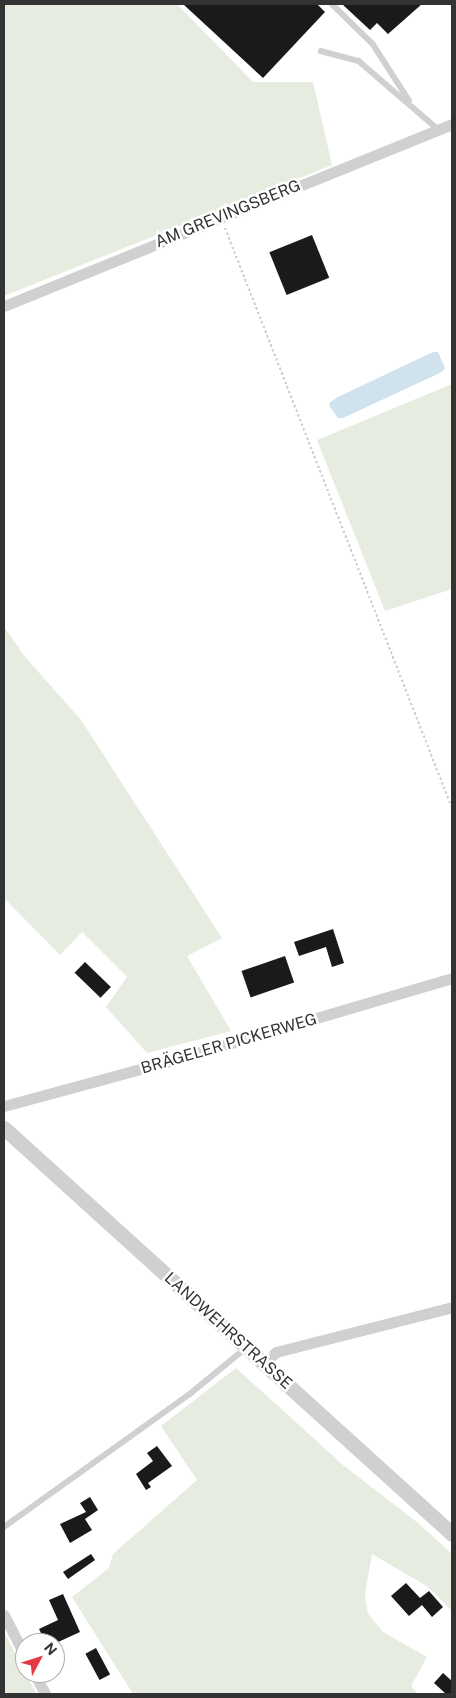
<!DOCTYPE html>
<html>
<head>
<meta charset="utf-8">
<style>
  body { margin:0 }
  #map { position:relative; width:456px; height:1698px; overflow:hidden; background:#fff; font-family:"Public Sans",sans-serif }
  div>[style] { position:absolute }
  .green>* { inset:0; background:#e6ecdf }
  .water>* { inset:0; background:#cfe2ee }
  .building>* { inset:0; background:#1a1a1a; transform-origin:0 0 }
  .path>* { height:2px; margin-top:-1px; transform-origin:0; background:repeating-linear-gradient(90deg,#cdcdcd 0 2.5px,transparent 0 5px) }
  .service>* { height:5.5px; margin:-2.75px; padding:0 2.75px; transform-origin:2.75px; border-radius:2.75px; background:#d0d0d0 }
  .minor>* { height:11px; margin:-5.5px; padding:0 5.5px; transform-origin:5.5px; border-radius:5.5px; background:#d0d0d0 }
  .tertiary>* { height:15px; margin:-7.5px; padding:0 7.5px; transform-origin:7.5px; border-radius:7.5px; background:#d0d0d0 }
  span { translate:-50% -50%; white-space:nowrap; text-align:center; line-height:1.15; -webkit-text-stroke:5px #fff; paint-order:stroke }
  .street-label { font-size:16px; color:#333 }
  .frame { position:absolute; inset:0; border:5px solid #333; pointer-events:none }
  .north { position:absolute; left:15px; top:1633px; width:50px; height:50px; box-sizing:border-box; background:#fff; border:1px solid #adadad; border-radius:50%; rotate:50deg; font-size:14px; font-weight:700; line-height:20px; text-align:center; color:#333 }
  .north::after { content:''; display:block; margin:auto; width:18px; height:22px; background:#e63946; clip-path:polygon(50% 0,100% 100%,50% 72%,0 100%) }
</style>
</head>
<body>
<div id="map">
  <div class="green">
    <i style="clip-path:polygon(4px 4px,177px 4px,253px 82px,313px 82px,332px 165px,4px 296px)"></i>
    <i style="clip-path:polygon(452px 384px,452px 589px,385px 611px,317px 440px)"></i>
    <i style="clip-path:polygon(4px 627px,26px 658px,81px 720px,222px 938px,187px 956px,231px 1031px,147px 1053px,106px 1007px,127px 977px,82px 932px,60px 955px,4px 898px)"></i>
    <i style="clip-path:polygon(236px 1368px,343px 1465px,418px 1523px,452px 1554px,452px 1611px,428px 1587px,372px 1554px,365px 1594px,368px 1614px,383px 1632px,427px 1657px,411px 1686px,418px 1694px,133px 1694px,72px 1597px,109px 1568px,113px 1554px,197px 1480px,161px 1426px)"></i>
    <i style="clip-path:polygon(4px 1631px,25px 1673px,37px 1694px,4px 1694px)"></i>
  </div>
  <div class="water">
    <i style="clip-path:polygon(433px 352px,438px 352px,445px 368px,442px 372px,343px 418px,338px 418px,330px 407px,329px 403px,338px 397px)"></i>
  </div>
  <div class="building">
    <i style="clip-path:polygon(183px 4px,317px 4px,325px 12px,263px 78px)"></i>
    <i style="clip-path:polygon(342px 4px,422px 4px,388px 34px,377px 23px,370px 30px)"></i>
    <i style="left:312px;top:235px;width:46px;height:46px;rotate:68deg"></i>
    <i style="clip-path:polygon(333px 929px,344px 963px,332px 967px,326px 947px,299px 956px,294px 942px)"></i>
    <i style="left:285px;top:956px;width:28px;height:46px;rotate:71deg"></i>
    <i style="left:85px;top:962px;width:36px;height:15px;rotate:44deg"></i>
    <i style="clip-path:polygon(157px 1446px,172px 1466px,148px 1483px,151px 1487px,146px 1490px,136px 1474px,153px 1461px,147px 1453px)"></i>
    <i style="clip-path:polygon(90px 1497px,98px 1510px,85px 1519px,92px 1530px,70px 1543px,60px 1524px,86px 1512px,80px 1503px)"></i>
    <i style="clip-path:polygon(91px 1554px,95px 1560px,68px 1579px,63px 1572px)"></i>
    <i style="clip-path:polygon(406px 1583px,420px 1598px,429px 1591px,443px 1607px,432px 1617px,422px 1605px,409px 1616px,391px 1596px)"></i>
    <i style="clip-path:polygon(63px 1594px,80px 1632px,56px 1643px,46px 1643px,39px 1629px,58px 1620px,49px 1600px)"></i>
    <i style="left:96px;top:1648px;width:30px;height:12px;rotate:62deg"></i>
    <i style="clip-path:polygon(443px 1673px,452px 1681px,452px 1694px,446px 1694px,434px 1683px)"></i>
  </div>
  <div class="path">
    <i style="left:225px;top:228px;width:623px;rotate:68.63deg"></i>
  </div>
  <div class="service">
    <i style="left:332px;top:4px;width:57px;rotate:44.3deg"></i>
    <i style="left:373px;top:44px;width:67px;rotate:57.3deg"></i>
    <i style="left:321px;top:51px;width:39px;rotate:15deg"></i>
    <i style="left:359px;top:61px;width:106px;rotate:40.8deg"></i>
    <i style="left:4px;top:1527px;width:229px;rotate:-35.6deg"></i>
    <i style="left:190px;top:1394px;width:72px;rotate:-39.4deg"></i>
  </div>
  <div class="minor">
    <i style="left:4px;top:306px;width:484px;rotate:-22.1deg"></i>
    <i style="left:4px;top:1106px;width:179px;rotate:-15.2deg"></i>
    <i style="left:177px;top:1059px;width:287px;rotate:-16.4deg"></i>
    <i style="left:264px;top:1364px;width:17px;rotate:-45deg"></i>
    <i style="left:276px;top:1352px;width:182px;rotate:-14.3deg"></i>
    <i style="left:4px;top:1615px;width:46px;rotate:62.9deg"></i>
    <i style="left:34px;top:1673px;width:24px;rotate:62deg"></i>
  </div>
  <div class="tertiary">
    <i style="left:4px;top:1128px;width:605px;rotate:42.18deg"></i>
  </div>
  <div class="street-label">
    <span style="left:228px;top:214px;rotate:-22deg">AM GREVINGSBERG</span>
    <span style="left:229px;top:1044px;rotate:-16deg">BRÄGELER PICKERWEG</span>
    <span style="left:228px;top:1331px;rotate:42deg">LANDWEHRSTRASSE</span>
  </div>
  <div class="frame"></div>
  <div class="north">N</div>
</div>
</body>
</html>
